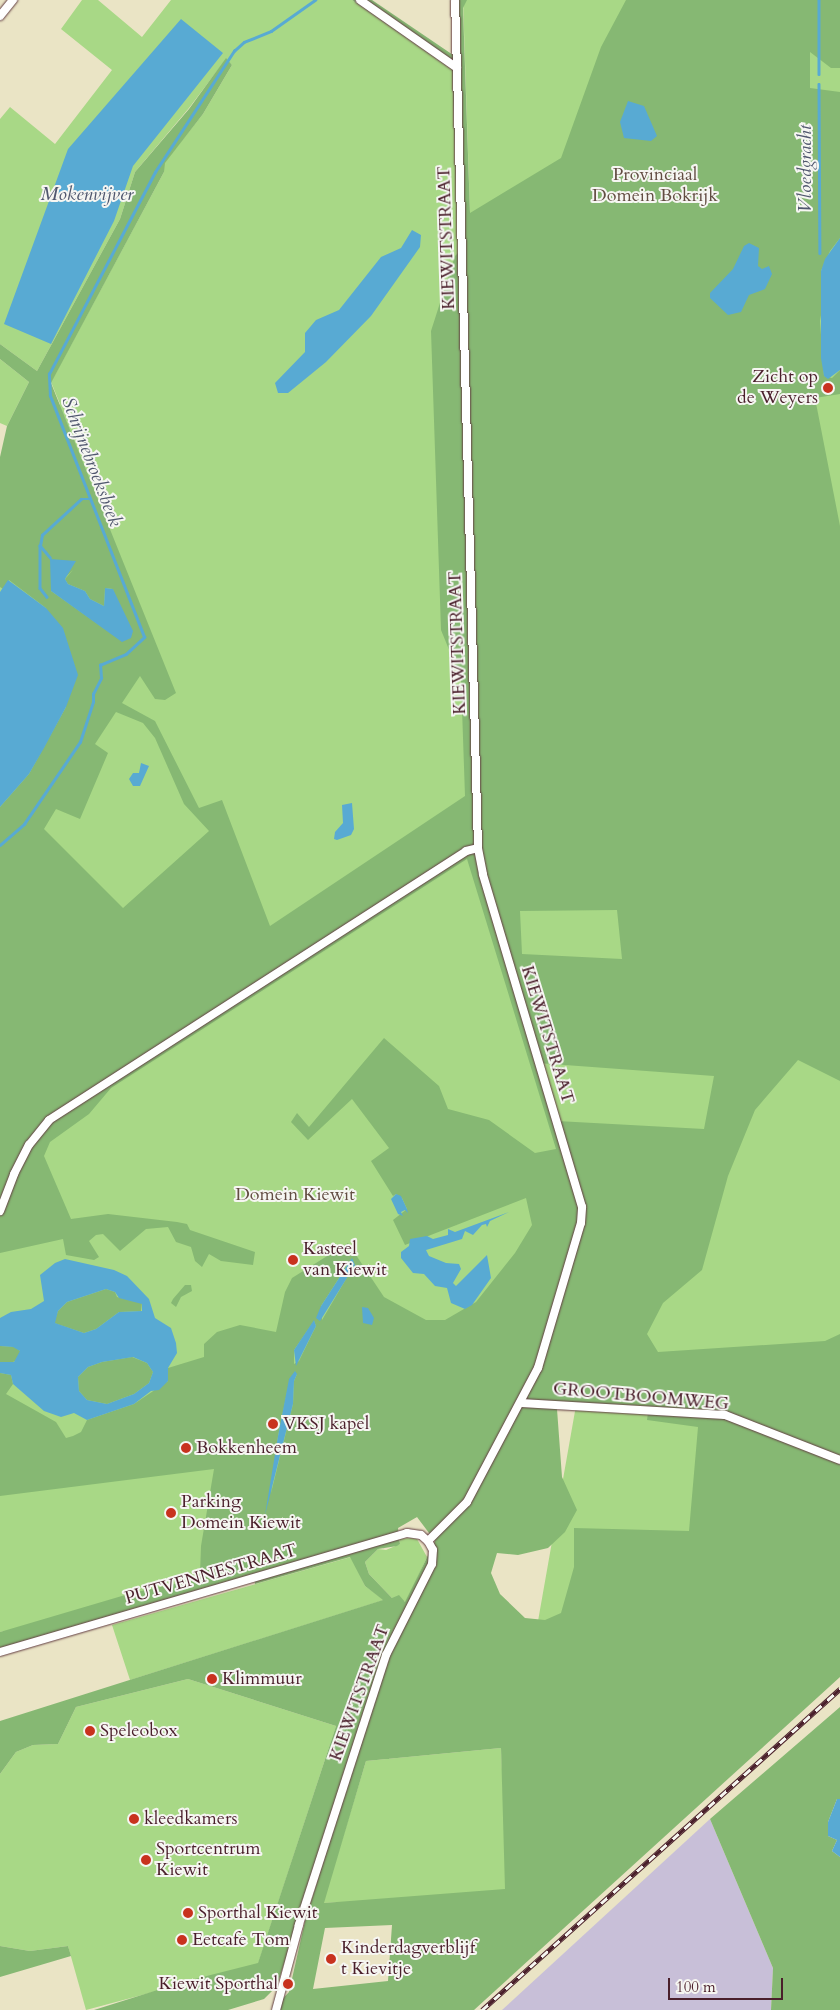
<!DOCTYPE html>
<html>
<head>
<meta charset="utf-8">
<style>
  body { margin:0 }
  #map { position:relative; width:840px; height:2010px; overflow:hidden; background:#eae4c5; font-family:Cardo,serif }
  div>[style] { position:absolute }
  .industrial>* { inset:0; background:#c8bfd8 }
  .green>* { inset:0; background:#a8d886 }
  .forest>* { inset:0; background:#86b873 }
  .water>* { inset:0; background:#58aad3 }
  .stream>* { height:2.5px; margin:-1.25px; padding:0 1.25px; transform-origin:1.25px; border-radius:1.25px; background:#58aad3 }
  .roads { filter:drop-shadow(0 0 1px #623d42) drop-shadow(0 0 1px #623d42) }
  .minor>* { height:8px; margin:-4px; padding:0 4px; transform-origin:4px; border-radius:4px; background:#fff }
  .rail>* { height:4.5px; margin-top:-2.25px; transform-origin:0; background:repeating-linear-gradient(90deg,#f6f6f2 0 8px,#4a1f2b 0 16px); box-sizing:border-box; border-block:1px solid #4a1f2b }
  .dots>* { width:14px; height:14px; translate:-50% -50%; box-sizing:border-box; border:2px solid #f6f6f2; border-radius:50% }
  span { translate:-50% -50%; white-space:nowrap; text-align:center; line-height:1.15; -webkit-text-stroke:4px #f6f6f2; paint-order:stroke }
  .park-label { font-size:18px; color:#624d42 }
  .street-label { font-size:18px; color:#4a1f2b }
  .poi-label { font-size:18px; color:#4a1f2b }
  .right { translate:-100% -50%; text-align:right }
  .left { translate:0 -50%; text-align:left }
  .water-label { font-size:19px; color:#50576e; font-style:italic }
  .scale { position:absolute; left:668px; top:1978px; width:115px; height:22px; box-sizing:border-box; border:2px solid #4a1f2b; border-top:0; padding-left:6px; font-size:15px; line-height:18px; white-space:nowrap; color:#4a1f2b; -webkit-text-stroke:4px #f6f6f2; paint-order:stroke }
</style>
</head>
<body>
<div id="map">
  <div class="industrial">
    <i style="clip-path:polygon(710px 1819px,773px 1968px,771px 2010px,502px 2010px)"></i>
  </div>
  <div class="green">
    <i style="clip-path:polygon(82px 0,98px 0,142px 37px,171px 0,352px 0,452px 70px,455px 162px,470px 213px,463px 0,840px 0,840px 1676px,471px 2010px,394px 1900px,323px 1903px,366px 1761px,501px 1748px,504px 1814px,599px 1275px,505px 1454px,417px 1517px,7px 1638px,5px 1631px,0 1632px,0 534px,60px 404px,51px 382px,164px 172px,164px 163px,203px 114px,232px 65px,226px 59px,189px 108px,135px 172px,120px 219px,37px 371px,0 344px,0 119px,10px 107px,55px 144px,112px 70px,61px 29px)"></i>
    <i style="clip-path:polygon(0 359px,29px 382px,7px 426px,0 423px)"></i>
    <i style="clip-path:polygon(411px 1538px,417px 1539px,427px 1557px,406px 1602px,392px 1598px,369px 1574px,365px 1562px,378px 1549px,386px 1550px,400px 1544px,400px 1539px)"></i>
    <i style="clip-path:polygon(351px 1557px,365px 1586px,384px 1600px,130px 1680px,112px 1625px)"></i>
    <i style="clip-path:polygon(188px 1679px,336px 1726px,258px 1964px,86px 2010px,68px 1946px,30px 1951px,0 1946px,0 1774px,16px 1752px,33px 1745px,58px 1744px,76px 1707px)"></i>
  </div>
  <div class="forest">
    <i style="clip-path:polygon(evenodd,352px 0,372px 0,459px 59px,458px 0,467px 0,463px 8px,470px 213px,561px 158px,601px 47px,626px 0,840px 0,840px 68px,831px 68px,810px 52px,810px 88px,840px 92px,840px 238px,830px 251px,821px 271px,823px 303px,820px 321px,824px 376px,832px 378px,840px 370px,840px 394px,815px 398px,840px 526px,840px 1081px,798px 1060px,755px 1110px,728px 1176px,702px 1270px,663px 1303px,647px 1334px,658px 1352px,825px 1341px,840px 1334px,840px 1677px,474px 2010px,272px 2010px,289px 1992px,305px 1921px,354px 1763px,348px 1762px,277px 1986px,264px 1999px,228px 2010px,94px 2010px,183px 1982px,258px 1963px,336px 1726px,188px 1679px,76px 1707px,58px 1744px,33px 1745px,16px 1752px,0 1774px,0 1721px,383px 1600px,365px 1586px,350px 1557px,255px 1584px,253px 1574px,0 1648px,0 1632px,132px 1593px,179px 1583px,200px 1574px,201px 1546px,214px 1469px,0 1496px,0 1373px,11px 1375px,13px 1384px,6px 1394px,56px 1422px,66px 1438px,73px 1436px,81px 1432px,87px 1420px,134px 1404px,168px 1381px,168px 1368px,204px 1357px,204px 1344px,217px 1332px,240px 1325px,276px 1332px,285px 1292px,292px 1278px,348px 1243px,384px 1297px,426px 1320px,445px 1320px,476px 1302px,515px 1253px,532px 1225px,526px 1198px,405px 1245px,393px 1220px,407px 1209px,402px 1198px,396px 1194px,393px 1196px,371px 1161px,389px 1148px,352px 1099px,308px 1140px,291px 1122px,297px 1113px,309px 1127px,384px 1038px,439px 1086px,448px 1109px,489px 1120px,535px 1153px,556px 1149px,467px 859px,111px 1088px,89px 1114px,50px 1142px,44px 1156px,71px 1219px,108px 1214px,177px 1222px,187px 1224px,190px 1230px,255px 1252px,253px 1265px,221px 1261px,209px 1254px,202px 1267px,195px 1261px,191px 1247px,176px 1242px,168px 1227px,146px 1229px,120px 1251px,103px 1234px,96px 1235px,89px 1241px,99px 1257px,94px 1260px,66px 1255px,63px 1239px,0 1253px,0 807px,29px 774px,66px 707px,46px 608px,9px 580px,3px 589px,0 587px,0 457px,7px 426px,29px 382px,0 359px,0 344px,37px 371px,120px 219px,135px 172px,189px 109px,226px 58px,232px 65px,203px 114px,165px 163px,164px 172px,51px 383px,176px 693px,165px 700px,155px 699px,140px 676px,122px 703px,155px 721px,199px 808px,222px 800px,270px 926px,465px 796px,461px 679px,441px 630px,431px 331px,455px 256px,465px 246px,465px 217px,457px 222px,452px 70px,352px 0,73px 570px,65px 579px,68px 584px,85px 591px,90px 599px,104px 606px,105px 588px,113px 589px,122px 641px,51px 591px,73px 570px,352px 0,116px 712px,143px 723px,155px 738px,184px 804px,209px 831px,123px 908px,44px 829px,56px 809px,80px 819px,108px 753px,95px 744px,116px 712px,352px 0,617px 910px,622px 959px,522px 954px,520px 911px,617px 910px,352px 0,538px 1063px,714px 1076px,704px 1129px,557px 1121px,538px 1063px,352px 0,350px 1261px,349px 1274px,322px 1320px,321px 1306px,350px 1261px,352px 0,314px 1321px,316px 1326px,299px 1361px,294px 1364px,294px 1350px,314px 1321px,352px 0,297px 1374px,294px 1381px,293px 1404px,271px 1493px,278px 1436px,289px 1383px,297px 1374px,352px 0,609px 1404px,649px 1406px,647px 1420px,698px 1427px,689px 1531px,574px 1528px,574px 1567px,561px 1613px,545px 1620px,525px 1618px,500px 1594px,491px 1573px,497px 1553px,518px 1555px,548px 1548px,565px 1532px,577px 1510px,562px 1477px,557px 1409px,604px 1411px,609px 1404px,352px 0,417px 1517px,435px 1541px,405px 1602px,399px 1595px,392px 1598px,369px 1574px,365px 1562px,378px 1549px,397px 1546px,400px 1544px,398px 1528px,417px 1517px,352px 0,501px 1748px,505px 1889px,324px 1903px,366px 1761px,501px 1748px,352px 0,392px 1925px,388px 1981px,313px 1989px,325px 1928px,392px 1925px)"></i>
    <i style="clip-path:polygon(185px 1285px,191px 1285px,192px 1291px,181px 1297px,176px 1307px,171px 1303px,173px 1299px)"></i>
    <i style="clip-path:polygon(106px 1289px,115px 1292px,117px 1297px,142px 1303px,141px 1311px,119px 1312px,96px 1329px,84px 1333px,54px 1323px,58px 1311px,67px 1302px)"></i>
    <i style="clip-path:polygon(0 1346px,15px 1347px,20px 1351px,19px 1359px,11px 1363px,0 1362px)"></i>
    <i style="clip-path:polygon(132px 1357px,147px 1363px,153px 1372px,149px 1383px,134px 1394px,107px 1404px,87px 1400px,79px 1391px,78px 1377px,88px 1367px,102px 1362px)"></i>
    <i style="clip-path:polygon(840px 1707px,840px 1799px,837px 1799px,828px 1822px,828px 1836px,837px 1840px,832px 1851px,840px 1857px,840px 2010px,771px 2010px,773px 1968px,710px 1819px)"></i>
    <i style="clip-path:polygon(0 1946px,30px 1951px,68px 1946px,71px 1956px,0 1977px)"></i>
  </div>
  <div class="water">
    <i style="clip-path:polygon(181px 19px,223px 53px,133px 166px,114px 221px,51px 344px,4px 324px,68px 149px)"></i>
    <i style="clip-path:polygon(628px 101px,644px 106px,657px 136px,651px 141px,624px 138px,620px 122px)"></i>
    <i style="clip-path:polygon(412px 230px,421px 235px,420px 247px,371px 316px,326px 362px,288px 393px,278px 393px,275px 383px,305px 352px,305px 333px,316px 320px,339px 310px,381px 257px,401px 248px)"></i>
    <i style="clip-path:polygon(840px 238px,840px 370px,828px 379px,824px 376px,821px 358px,821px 271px,825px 259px)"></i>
    <i style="clip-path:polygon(749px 243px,759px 248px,758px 266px,762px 269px,769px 266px,772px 274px,765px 289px,749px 295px,741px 312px,728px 315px,710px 298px,710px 293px,733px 269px,744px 246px)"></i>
    <i style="clip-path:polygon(50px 559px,76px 561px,65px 579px,68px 584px,85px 591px,90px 599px,104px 606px,105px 588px,113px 589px,133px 631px,131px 638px,122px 642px,51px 591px)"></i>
    <i style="clip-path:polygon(8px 580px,46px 608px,63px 628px,78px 675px,66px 707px,44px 748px,29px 774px,0 807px,0 592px)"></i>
    <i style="clip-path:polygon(141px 763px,149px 766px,140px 786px,133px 786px,129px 779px,133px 773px,139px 773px)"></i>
    <i style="clip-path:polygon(352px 803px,354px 829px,351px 835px,337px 840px,334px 839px,335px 832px,343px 823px,342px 805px)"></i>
    <i style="clip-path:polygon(396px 1194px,401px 1196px,407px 1209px,408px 1213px,405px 1210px,401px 1212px,403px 1216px,398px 1214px,391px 1199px)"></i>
    <i style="clip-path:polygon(509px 1212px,490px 1221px,487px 1227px,486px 1224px,482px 1225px,473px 1235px,465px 1231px,462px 1239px,426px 1250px,429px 1256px,446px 1263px,459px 1264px,461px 1269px,453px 1283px,456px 1286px,487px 1255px,491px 1278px,472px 1305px,465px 1309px,451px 1303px,447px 1288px,435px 1286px,424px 1274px,413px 1273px,401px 1258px,401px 1252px,409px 1246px,410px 1239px,427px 1236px,433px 1239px,448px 1235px,448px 1229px,455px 1232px)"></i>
    <i style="clip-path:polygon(352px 1258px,355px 1265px,320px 1321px,316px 1318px,321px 1306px)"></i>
    <i style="clip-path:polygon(evenodd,65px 1259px,114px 1270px,127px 1276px,149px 1299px,155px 1318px,171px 1328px,176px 1343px,177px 1353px,168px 1368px,168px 1381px,159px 1390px,151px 1391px,134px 1404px,87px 1420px,74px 1413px,61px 1417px,44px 1411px,13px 1384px,11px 1375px,0 1373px,0 1362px,14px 1362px,20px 1351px,13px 1347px,0 1346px,0 1318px,11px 1312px,31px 1309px,44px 1301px,40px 1275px,55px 1263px,65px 1259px,106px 1289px,115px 1292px,119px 1298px,142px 1304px,142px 1311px,119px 1312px,96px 1329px,84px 1333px,55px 1323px,58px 1311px,67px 1302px,106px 1289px,65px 1259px,133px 1357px,147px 1363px,153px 1372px,149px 1383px,134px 1394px,107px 1404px,87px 1400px,79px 1391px,78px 1377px,88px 1367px,102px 1362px,133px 1357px)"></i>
    <i style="clip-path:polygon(362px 1307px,368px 1308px,374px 1318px,372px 1325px,363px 1323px)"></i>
    <i style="clip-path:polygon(314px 1320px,316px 1326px,296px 1366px,294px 1350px)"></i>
    <i style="clip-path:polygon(295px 1371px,297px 1374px,294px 1381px,293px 1404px,265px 1515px,278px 1436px,289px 1379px)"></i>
    <i style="clip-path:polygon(837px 1799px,840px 1799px,840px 1857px,832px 1851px,837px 1840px,828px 1836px,828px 1822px)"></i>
  </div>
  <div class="stream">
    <i style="left:819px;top:0;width:74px;rotate:90deg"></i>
    <i style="left:819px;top:84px;width:169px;rotate:89.7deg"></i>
    <i style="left:40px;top:546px;width:42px;rotate:90deg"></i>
    <i style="left:40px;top:588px;width:11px;rotate:52deg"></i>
    <i style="left:50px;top:558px;width:16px;rotate:-130deg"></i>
    <i style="left:40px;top:546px;width:11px;rotate:-80deg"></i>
    <i style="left:42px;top:535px;width:53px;rotate:-42.7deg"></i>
    <i style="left:81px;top:499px;width:8px"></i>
    <i style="left:0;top:845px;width:32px;rotate:-41deg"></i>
    <i style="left:24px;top:824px;width:99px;rotate:-55.7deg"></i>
    <i style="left:80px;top:742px;width:42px;rotate:-72deg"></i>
    <i style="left:93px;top:702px;width:8px;rotate:-90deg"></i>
    <i style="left:93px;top:694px;width:18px;rotate:-63deg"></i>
    <i style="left:101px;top:678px;width:13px;rotate:-94deg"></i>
    <i style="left:100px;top:665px;width:28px;rotate:-23deg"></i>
    <i style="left:126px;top:654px;width:25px;rotate:-43deg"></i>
    <i style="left:144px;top:637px;width:259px;rotate:-111.3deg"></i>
    <i style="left:50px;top:396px;width:22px;rotate:-93deg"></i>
    <i style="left:49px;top:374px;width:228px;rotate:-62.3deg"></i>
    <i style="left:155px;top:172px;width:145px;rotate:-56.9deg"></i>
    <i style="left:234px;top:51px;width:13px;rotate:-42deg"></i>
    <i style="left:244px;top:42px;width:29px;rotate:-22deg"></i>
    <i style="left:271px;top:31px;width:54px;rotate:-35.2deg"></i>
  </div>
  <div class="roads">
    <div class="minor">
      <i style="left:360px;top:0;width:118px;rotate:35deg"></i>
      <i style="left:0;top:16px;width:21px;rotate:-51deg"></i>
      <i style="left:0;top:1211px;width:40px;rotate:-69deg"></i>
      <i style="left:14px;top:1174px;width:33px;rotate:-63deg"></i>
      <i style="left:29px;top:1145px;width:32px;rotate:-51deg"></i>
      <i style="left:49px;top:1120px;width:496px;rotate:-32.8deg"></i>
      <i style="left:466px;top:851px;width:12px;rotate:-14deg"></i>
      <i style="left:521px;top:1403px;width:204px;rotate:3.4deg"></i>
      <i style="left:725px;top:1415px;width:123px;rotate:21.4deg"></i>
      <i style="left:428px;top:1541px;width:55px;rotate:-45deg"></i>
      <i style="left:467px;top:1502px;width:152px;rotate:-62.1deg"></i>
      <i style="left:538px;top:1368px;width:151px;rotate:-73.5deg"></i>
      <i style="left:581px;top:1223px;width:16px;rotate:-86deg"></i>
      <i style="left:582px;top:1207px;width:347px;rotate:-106.6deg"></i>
      <i style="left:483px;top:874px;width:26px;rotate:-101deg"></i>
      <i style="left:478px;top:848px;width:848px;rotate:-91.55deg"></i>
      <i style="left:0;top:1652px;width:424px;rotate:-16.3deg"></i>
      <i style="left:407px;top:1533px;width:14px;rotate:8deg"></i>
      <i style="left:421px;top:1535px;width:9px;rotate:41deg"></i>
      <i style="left:428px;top:1541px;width:10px;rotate:61deg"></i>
      <i style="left:433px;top:1550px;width:14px;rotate:94deg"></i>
      <i style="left:432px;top:1564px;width:102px;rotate:116.8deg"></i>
      <i style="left:386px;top:1655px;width:284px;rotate:107.9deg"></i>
      <i style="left:299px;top:1925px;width:88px;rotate:105.1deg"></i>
    </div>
  </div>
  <div class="rail">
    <i style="left:482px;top:2010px;width:481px;rotate:-41.9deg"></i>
  </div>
  <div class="dots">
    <i style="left:828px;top:388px;background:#c8321e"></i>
    <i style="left:293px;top:1260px;background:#c8321e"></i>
    <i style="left:273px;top:1424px;background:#c8321e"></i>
    <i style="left:186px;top:1448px;background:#c8321e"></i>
    <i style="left:171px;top:1513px;background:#c8321e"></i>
    <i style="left:212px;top:1679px;background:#c8321e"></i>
    <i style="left:90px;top:1731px;background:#c8321e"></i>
    <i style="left:134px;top:1819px;background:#c8321e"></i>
    <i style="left:146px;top:1860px;background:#c8321e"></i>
    <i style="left:188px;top:1913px;background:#c8321e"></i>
    <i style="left:182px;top:1940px;background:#c8321e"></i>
    <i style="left:331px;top:1959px;background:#c8321e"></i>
    <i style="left:288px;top:1984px;background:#c8321e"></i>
  </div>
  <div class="park-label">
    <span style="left:655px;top:186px">Provinciaal<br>Domein Bokrijk</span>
    <span style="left:295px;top:1195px">Domein Kiewit</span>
  </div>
  <div class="street-label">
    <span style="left:447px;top:238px;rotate:-92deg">KIEWITSTRAAT</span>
    <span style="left:458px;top:643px;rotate:-92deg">KIEWITSTRAAT</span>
    <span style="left:547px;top:1035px;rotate:73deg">KIEWITSTRAAT</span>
    <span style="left:641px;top:1397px;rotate:5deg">GROOTBOOMWEG</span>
    <span style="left:211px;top:1575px;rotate:-16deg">PUTVENNESTRAAT</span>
    <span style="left:360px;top:1693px;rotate:-70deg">KIEWITSTRAAT</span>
  </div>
  <div class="poi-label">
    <span class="right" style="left:818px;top:388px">Zicht op<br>de Weyers</span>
    <span class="left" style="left:303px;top:1260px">Kasteel<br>van Kiewit</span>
    <span class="left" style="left:283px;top:1424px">VKSJ kapel</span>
    <span class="left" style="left:196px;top:1448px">Bokkenheem</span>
    <span class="left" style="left:181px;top:1513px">Parking<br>Domein Kiewit</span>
    <span class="left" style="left:222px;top:1679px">Klimmuur</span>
    <span class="left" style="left:100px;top:1731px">Speleobox</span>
    <span class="left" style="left:144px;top:1819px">kleedkamers</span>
    <span class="left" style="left:156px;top:1860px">Sportcentrum<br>Kiewit</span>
    <span class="left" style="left:198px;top:1913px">Sporthal Kiewit</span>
    <span class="left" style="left:192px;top:1940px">Eetcafe Tom</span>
    <span class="left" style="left:341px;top:1959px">Kinderdagverblijf<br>t Kievitje</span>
    <span class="right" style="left:278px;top:1984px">Kiewit Sporthal</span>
  </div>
  <div class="water-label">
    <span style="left:806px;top:169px;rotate:-90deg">Vloedgracht</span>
    <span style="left:87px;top:195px">Mokenvijver</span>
    <span style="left:91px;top:462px;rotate:69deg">Schrijnebroeksbeek</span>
  </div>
  <div class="scale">100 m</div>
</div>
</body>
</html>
